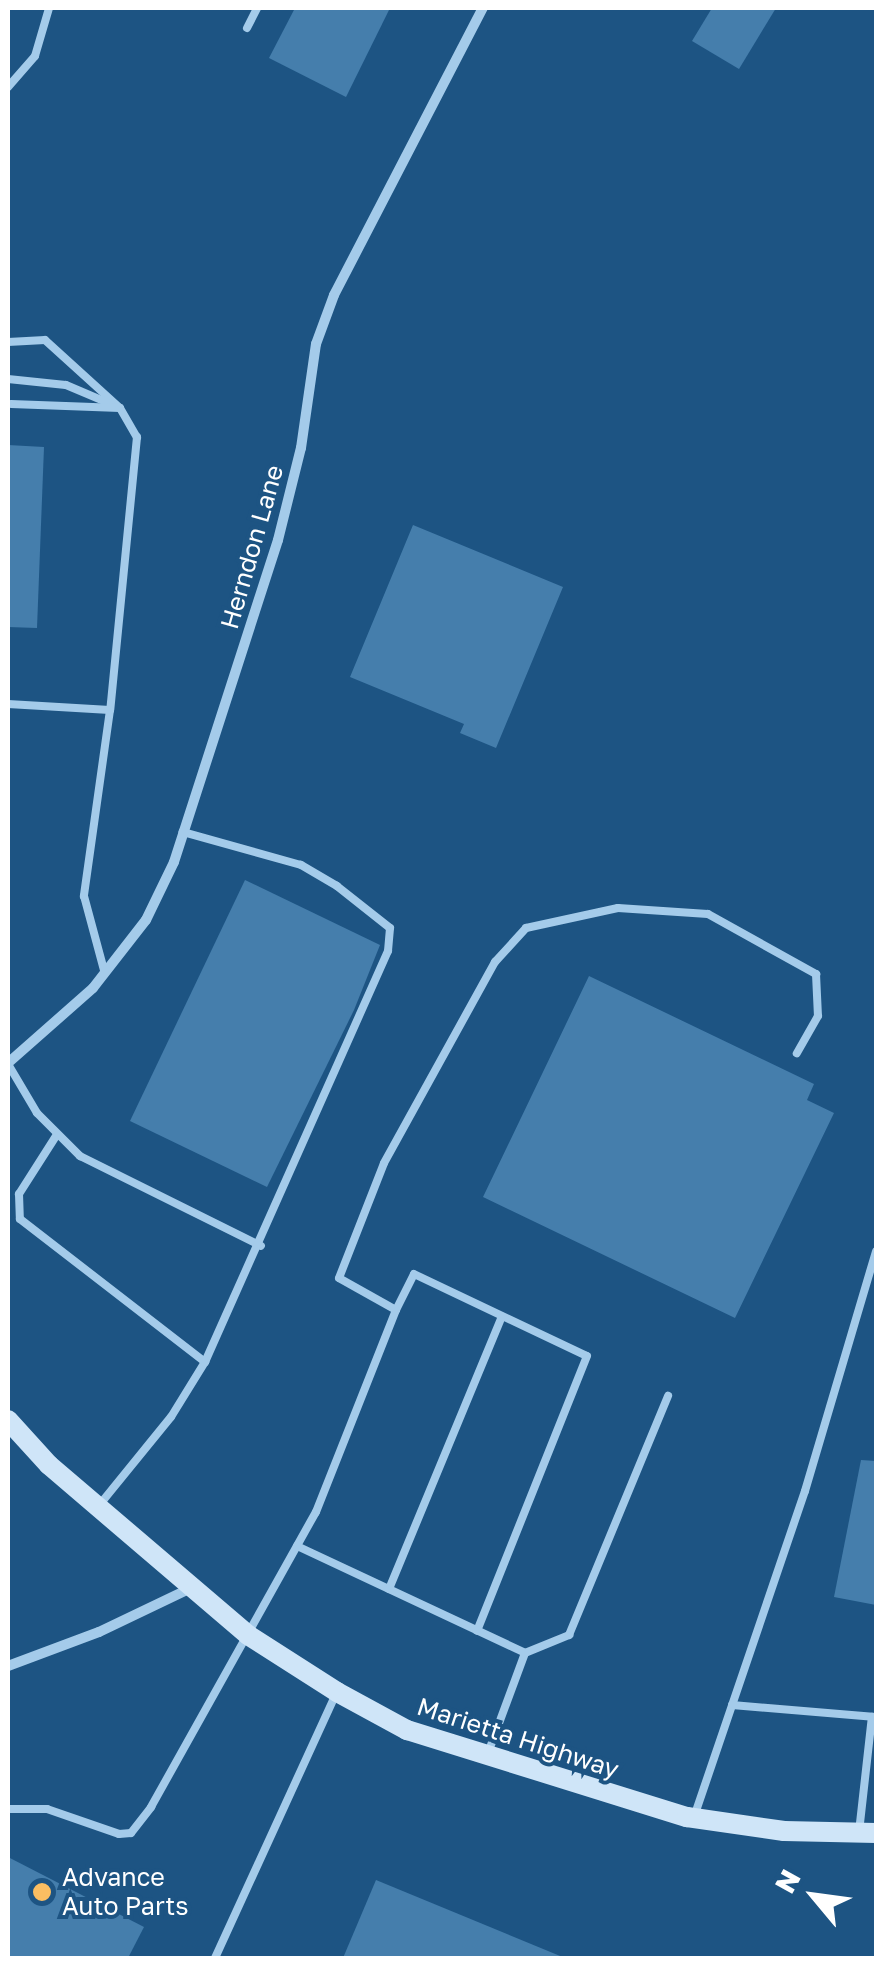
<!DOCTYPE html>
<html>
<head>
<meta charset="utf-8">
<style>
  body { margin:0 }
  #map { position:relative; width:884px; height:1966px; overflow:hidden; background:#1d5483; font-family:"Golos Text",sans-serif }
  div>[style] { position:absolute }
  .building>* { inset:0; background:#457eac }
  .service>* { height:8px; margin:-4px; padding:0 4px; transform-origin:4px; border-radius:4px; background:#a4cbea }
  .minor>* { height:10px; margin:-5px; padding:0 5px; transform-origin:5px; border-radius:5px; background:#a4cbea }
  .secondary>* { height:20px; margin:-10px; padding:0 10px; transform-origin:10px; border-radius:10px; background:#cfe5f8 }
  .dots>* { width:28px; height:28px; translate:-50% -50%; box-sizing:border-box; border:5px solid #1d5483; border-radius:50% }
  span { translate:-50% -50%; white-space:nowrap; text-align:center; line-height:1.15; -webkit-text-stroke:8px #1d5483; paint-order:stroke }
  .street-label { font-size:25px; color:#fff }
  .poi-label { font-size:25px; color:#fff }
  .left { translate:0 -50%; text-align:left }
  .frame { position:absolute; inset:0; border:10px solid #fff; pointer-events:none }
  .north { position:absolute; left:764px; top:1846px; width:100px; height:100px; -webkit-text-stroke:8px #1d5483; paint-order:stroke; rotate:299deg; font-size:28px; font-weight:700; line-height:40px; text-align:center; color:#fff }
  .north::after { content:''; display:block; margin:auto; width:35px; height:45px; background:#fff; clip-path:polygon(50% 0,100% 100%,50% 72%,0 100%) }
</style>
</head>
<body>
<div id="map">
  <div class="building">
    <i style="clip-path:polygon(295px 8px,390px 8px,346px 97px,269px 58px)"></i>
    <i style="clip-path:polygon(712px 8px,776px 8px,739px 69px,692px 41px)"></i>
    <i style="clip-path:polygon(8px 445px,44px 447px,37px 628px,8px 627px)"></i>
    <i style="clip-path:polygon(413px 525px,563px 587px,496px 748px,460px 733px,464px 724px,350px 677px)"></i>
    <i style="clip-path:polygon(245px 880px,380px 945px,354px 1010px,267px 1187px,130px 1121px)"></i>
    <i style="clip-path:polygon(589px 976px,814px 1084px,807px 1100px,834px 1113px,735px 1318px,483px 1197px)"></i>
    <i style="clip-path:polygon(861px 1460px,876px 1461px,876px 1605px,834px 1597px)"></i>
    <i style="clip-path:polygon(8px 1857px,144px 1927px,128px 1958px,8px 1958px)"></i>
    <i style="clip-path:polygon(376px 1880px,565px 1958px,343px 1958px)"></i>
  </div>
  <div class="service">
    <i style="left:247px;top:28px;width:22px;rotate:-63deg"></i>
    <i style="left:8px;top:87px;width:41px;rotate:-48.9deg"></i>
    <i style="left:35px;top:56px;width:50px;rotate:-73.7deg"></i>
    <i style="left:8px;top:342px;width:37px;rotate:-3deg"></i>
    <i style="left:45px;top:340px;width:101px;rotate:42.2deg"></i>
    <i style="left:8px;top:379px;width:58px;rotate:5.9deg"></i>
    <i style="left:66px;top:385px;width:49px;rotate:22.9deg"></i>
    <i style="left:11px;top:404px;width:109px;rotate:2.1deg"></i>
    <i style="left:120px;top:408px;width:34px;rotate:60deg"></i>
    <i style="left:137px;top:437px;width:274px;rotate:95.6deg"></i>
    <i style="left:110px;top:710px;width:188px;rotate:98deg"></i>
    <i style="left:84px;top:896px;width:77px;rotate:74.9deg"></i>
    <i style="left:8px;top:704px;width:102px;rotate:3.4deg"></i>
    <i style="left:8px;top:1064px;width:57px;rotate:59.4deg"></i>
    <i style="left:37px;top:1113px;width:61px;rotate:45deg"></i>
    <i style="left:80px;top:1156px;width:202px;rotate:26.4deg"></i>
    <i style="left:56px;top:1136px;width:69px;rotate:122.5deg"></i>
    <i style="left:19px;top:1194px;width:25px;rotate:88deg"></i>
    <i style="left:20px;top:1219px;width:234px;rotate:37.7deg"></i>
    <i style="left:396px;top:1310px;width:40px;rotate:-63.4deg"></i>
    <i style="left:414px;top:1274px;width:191px;rotate:25.4deg"></i>
    <i style="left:587px;top:1356px;width:296px;rotate:111.8deg"></i>
    <i style="left:101px;top:1503px;width:111px;rotate:-50.9deg"></i>
    <i style="left:171px;top:1417px;width:65px;rotate:-58.3deg"></i>
    <i style="left:205px;top:1362px;width:450px;rotate:-66deg"></i>
    <i style="left:388px;top:951px;width:23px;rotate:-85deg"></i>
    <i style="left:390px;top:928px;width:68px;rotate:-141.6deg"></i>
    <i style="left:337px;top:886px;width:42px;rotate:-149.7deg"></i>
    <i style="left:301px;top:865px;width:123px;rotate:-164.4deg"></i>
    <i style="left:297px;top:1546px;width:252px;rotate:25.1deg"></i>
    <i style="left:525px;top:1653px;width:107px;rotate:110.3deg"></i>
    <i style="left:389px;top:1589px;width:295px;rotate:-67.5deg"></i>
    <i style="left:525px;top:1653px;width:48px;rotate:-22.2deg"></i>
    <i style="left:569px;top:1635px;width:259px;rotate:-67.5deg"></i>
    <i style="left:732px;top:1705px;width:144px;rotate:4.8deg"></i>
    <i style="left:8px;top:1809px;width:39px"></i>
    <i style="left:47px;top:1809px;width:76px;rotate:19.1deg"></i>
    <i style="left:119px;top:1834px;width:12px;rotate:-5deg"></i>
    <i style="left:131px;top:1833px;width:33px;rotate:-52deg"></i>
    <i style="left:151px;top:1807px;width:338px;rotate:-60.8deg"></i>
    <i style="left:316px;top:1512px;width:217px;rotate:-68.4deg"></i>
    <i style="left:396px;top:1310px;width:65px;rotate:-150.7deg"></i>
    <i style="left:339px;top:1278px;width:123px;rotate:-68.6deg"></i>
    <i style="left:384px;top:1163px;width:230px;rotate:-61.1deg"></i>
    <i style="left:495px;top:962px;width:46px;rotate:-47.6deg"></i>
    <i style="left:526px;top:928px;width:94px;rotate:-12.3deg"></i>
    <i style="left:618px;top:908px;width:90px;rotate:3.8deg"></i>
    <i style="left:708px;top:914px;width:124px;rotate:29.1deg"></i>
    <i style="left:816px;top:974px;width:42px;rotate:87.3deg"></i>
    <i style="left:818px;top:1016px;width:43px;rotate:119.6deg"></i>
    <i style="left:695px;top:1814px;width:341px;rotate:-71.2deg"></i>
    <i style="left:805px;top:1491px;width:250px;rotate:-73.5deg"></i>
    <i style="left:859px;top:1832px;width:116px;rotate:-83.6deg"></i>
    <i style="left:215px;top:1958px;width:293px;rotate:-65.4deg"></i>
  </div>
  <div class="minor">
    <i style="left:8px;top:1063px;width:113px;rotate:-41.4deg"></i>
    <i style="left:93px;top:988px;width:86px;rotate:-52.1deg"></i>
    <i style="left:146px;top:920px;width:64px;rotate:-64.2deg"></i>
    <i style="left:174px;top:862px;width:338px;rotate:-72.1deg"></i>
    <i style="left:278px;top:540px;width:95px;rotate:-76deg"></i>
    <i style="left:301px;top:448px;width:105px;rotate:-81.8deg"></i>
    <i style="left:316px;top:344px;width:52px;rotate:-69.8deg"></i>
    <i style="left:334px;top:295px;width:323px;rotate:-62.6deg"></i>
    <i style="left:8px;top:1666px;width:97px;rotate:-20.5deg"></i>
    <i style="left:99px;top:1632px;width:102px;rotate:-25.6deg"></i>
  </div>
  <div class="secondary">
    <i style="left:8px;top:1420px;width:61px;rotate:47.7deg"></i>
    <i style="left:49px;top:1465px;width:262px;rotate:40.5deg"></i>
    <i style="left:248px;top:1635px;width:106px;rotate:32.6deg"></i>
    <i style="left:337px;top:1692px;width:80px;rotate:28.5deg"></i>
    <i style="left:407px;top:1730px;width:293px;rotate:17.3deg"></i>
    <i style="left:687px;top:1817px;width:98px;rotate:8.2deg"></i>
    <i style="left:784px;top:1831px;width:92px;rotate:1.2deg"></i>
  </div>
  <div class="dots">
    <i style="left:42px;top:1892px;background:#fabe62"></i>
  </div>
  <div class="street-label">
    <span style="left:252px;top:547px;rotate:-74deg">Herndon Lane</span>
    <span style="left:518px;top:1738px;rotate:18deg">Marietta Highway</span>
  </div>
  <div class="poi-label">
    <span class="left" style="left:62px;top:1892px">Advance<br>Auto Parts</span>
  </div>
  <div class="frame"></div>
  <div class="north">N</div>
</div>
</body>
</html>
